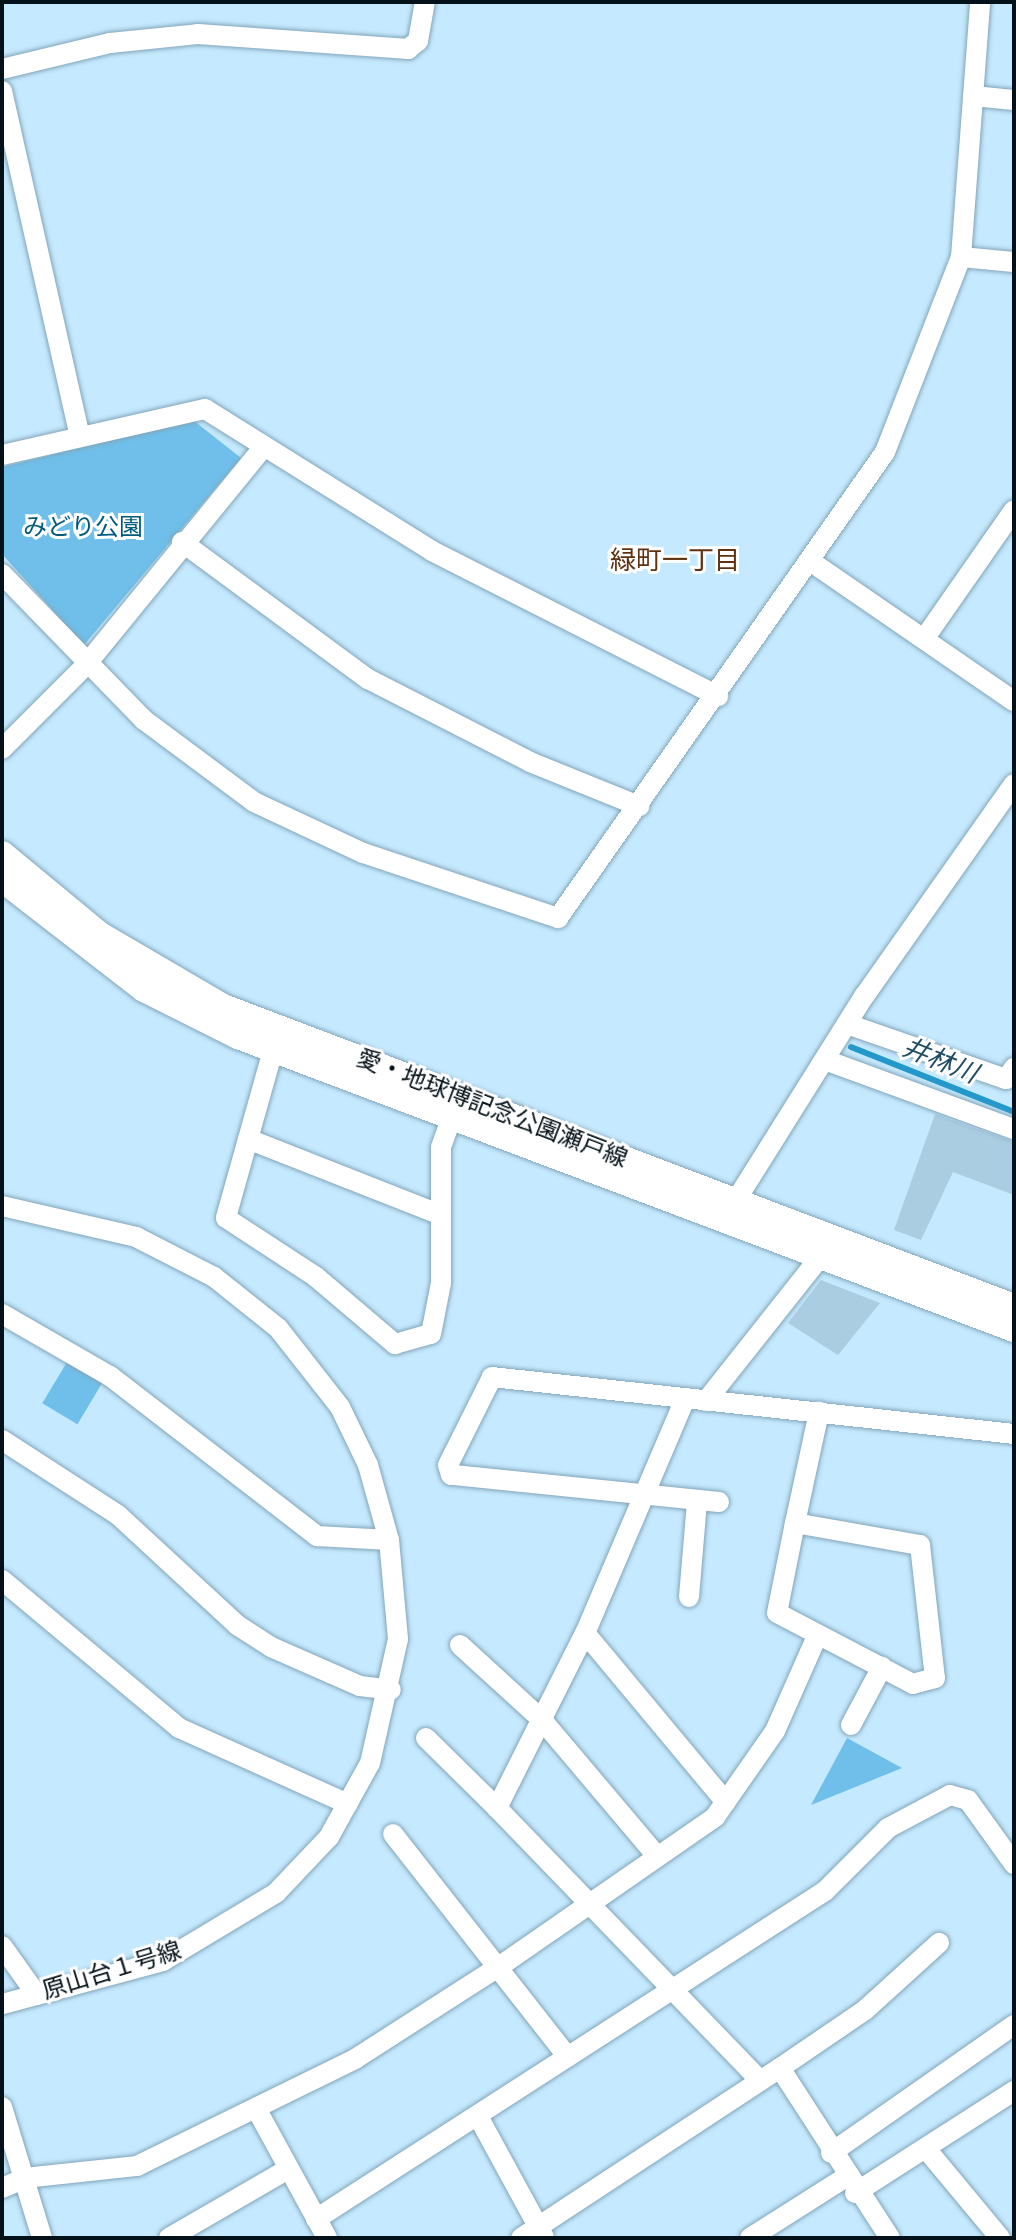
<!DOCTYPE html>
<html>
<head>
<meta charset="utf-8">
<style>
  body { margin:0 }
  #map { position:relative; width:1016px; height:2240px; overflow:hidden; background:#c5e9fe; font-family:Rubik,"Noto Sans JP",sans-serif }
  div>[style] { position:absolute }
  .green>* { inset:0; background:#6fbfea; transform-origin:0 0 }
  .stream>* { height:6px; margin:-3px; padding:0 3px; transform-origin:3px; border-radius:3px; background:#2598cb }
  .building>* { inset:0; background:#aacde2 }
  .roads { filter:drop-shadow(0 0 2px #83a5b9) drop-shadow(0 0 2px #83a5b9) }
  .minor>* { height:20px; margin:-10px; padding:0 10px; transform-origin:10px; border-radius:10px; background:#fff }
  .major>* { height:26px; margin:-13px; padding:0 13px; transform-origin:13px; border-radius:13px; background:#fff }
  span { translate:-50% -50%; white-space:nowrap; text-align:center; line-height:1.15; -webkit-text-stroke:6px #fff; paint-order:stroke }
  .park-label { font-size:24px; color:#005a7d }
  .street-label { font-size:24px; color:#051118 }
  .neighbourhood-label { font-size:26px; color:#5f3210 }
  .water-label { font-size:26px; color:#204c62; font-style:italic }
  .frame { position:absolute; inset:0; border:4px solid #051118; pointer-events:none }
</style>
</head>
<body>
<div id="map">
  <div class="green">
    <i style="clip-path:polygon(193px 420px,241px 458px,84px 645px,2px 554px,2px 467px)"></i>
    <i style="left:67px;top:1362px;width:41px;height:48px;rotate:31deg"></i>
    <i style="clip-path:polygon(847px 1738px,902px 1768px,811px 1805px)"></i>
  </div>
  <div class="stream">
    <i style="left:851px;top:1047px;width:175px;rotate:21.7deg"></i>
  </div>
  <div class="building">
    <i style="clip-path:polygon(935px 1114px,1014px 1142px,1014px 1195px,953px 1172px,921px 1240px,894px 1230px)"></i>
    <i style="clip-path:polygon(821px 1280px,880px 1303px,838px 1355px,788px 1323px)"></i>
  </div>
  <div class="roads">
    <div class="minor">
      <i style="left:2px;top:69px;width:111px;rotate:-13.5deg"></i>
      <i style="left:110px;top:43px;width:88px;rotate:-5.8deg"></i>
      <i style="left:198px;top:34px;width:211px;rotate:4.1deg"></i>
      <i style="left:408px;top:49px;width:13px;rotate:-39deg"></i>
      <i style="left:418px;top:41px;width:40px;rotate:-80deg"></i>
      <i style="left:2px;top:91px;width:354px;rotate:77.3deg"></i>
      <i style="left:973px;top:96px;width:41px;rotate:5.6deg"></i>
      <i style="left:961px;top:257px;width:53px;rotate:5.4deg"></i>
      <i style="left:2px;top:455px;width:208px;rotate:-12.8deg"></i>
      <i style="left:205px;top:409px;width:268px;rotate:32deg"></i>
      <i style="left:432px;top:551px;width:321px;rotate:26.9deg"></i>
      <i style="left:182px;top:542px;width:231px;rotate:36.4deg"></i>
      <i style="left:368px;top:679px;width:182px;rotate:27.1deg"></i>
      <i style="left:530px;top:762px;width:118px;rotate:22deg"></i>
      <i style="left:810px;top:561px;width:247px;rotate:34.5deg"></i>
      <i style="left:2px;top:574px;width:204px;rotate:45.8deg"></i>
      <i style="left:144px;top:720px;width:137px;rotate:36.7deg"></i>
      <i style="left:254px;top:802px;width:120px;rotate:25.1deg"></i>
      <i style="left:363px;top:853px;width:206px;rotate:18.4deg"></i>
      <i style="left:558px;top:918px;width:569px;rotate:-54.94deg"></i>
      <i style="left:885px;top:452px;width:209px;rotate:-68.7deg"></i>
      <i style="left:961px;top:257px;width:256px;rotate:-85.7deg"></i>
      <i style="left:924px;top:639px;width:157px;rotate:-55.1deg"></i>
      <i style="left:2px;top:749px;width:117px;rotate:-45deg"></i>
      <i style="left:85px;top:666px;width:281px;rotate:-50.8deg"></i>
      <i style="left:847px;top:1024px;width:168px;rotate:19.1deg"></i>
      <i style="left:1006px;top:1079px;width:14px;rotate:-54deg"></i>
      <i style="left:277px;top:1036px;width:189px;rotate:105.7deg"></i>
      <i style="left:226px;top:1218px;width:108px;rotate:33.2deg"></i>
      <i style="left:316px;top:1277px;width:104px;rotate:40.3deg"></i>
      <i style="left:395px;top:1344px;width:37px;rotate:-16deg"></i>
      <i style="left:431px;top:1334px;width:52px;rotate:-78.9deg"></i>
      <i style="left:441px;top:1283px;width:136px;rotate:-90deg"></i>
      <i style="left:441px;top:1147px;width:32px;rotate:-70deg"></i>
      <i style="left:825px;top:1060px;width:201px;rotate:20.1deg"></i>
      <i style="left:248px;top:1139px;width:207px;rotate:21.5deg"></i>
      <i style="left:2px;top:1206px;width:138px;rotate:13deg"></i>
      <i style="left:136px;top:1237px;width:88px;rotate:27.1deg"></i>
      <i style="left:214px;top:1277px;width:82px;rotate:38.6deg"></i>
      <i style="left:278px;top:1328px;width:100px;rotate:51.9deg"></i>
      <i style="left:340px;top:1407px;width:64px;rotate:64.2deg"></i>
      <i style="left:368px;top:1465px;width:78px;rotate:74.4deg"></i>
      <i style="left:389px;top:1540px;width:99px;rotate:84.8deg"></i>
      <i style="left:398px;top:1639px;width:127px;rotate:102.7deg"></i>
      <i style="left:370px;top:1763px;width:85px;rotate:119deg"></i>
      <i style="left:329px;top:1837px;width:77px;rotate:133.4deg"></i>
      <i style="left:276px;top:1893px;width:132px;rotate:149deg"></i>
      <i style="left:163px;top:1961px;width:167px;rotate:165deg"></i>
      <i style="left:728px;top:1213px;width:257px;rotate:-57.9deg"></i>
      <i style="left:865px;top:995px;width:258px;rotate:-54.8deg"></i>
      <i style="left:2px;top:1314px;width:125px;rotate:29.9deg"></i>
      <i style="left:110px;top:1376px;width:262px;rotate:37.7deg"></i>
      <i style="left:317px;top:1536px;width:72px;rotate:3.2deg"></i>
      <i style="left:685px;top:1399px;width:254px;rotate:113.1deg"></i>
      <i style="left:585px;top:1633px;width:196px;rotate:116.7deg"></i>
      <i style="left:497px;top:1808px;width:378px;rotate:46deg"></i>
      <i style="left:706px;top:1401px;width:198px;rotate:-51.6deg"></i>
      <i style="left:2px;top:1440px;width:138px;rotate:32.9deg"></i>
      <i style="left:118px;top:1515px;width:162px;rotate:42.7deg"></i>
      <i style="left:237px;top:1625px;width:40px;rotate:32.9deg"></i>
      <i style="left:271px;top:1647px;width:97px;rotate:23.7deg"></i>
      <i style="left:360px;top:1686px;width:31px;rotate:7deg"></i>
      <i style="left:719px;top:1502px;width:269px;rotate:-174.2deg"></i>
      <i style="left:451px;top:1475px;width:10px;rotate:-107deg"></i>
      <i style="left:448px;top:1465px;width:98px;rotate:-63.4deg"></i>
      <i style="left:492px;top:1377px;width:525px;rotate:6.23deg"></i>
      <i style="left:795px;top:1523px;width:127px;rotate:10deg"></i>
      <i style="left:920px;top:1545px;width:134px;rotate:83.6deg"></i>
      <i style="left:935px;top:1678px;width:23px;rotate:165deg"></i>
      <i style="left:913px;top:1684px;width:153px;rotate:-152.4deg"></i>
      <i style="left:777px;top:1613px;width:92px;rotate:-78.7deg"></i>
      <i style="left:795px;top:1523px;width:114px;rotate:-77.8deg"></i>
      <i style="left:2px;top:1580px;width:231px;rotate:39.9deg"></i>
      <i style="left:179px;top:1728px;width:185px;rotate:24.2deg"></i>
      <i style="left:689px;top:1597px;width:96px;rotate:-85.2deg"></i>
      <i style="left:585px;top:1633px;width:220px;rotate:50.2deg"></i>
      <i style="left:460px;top:1645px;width:111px;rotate:42.4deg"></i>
      <i style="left:542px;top:1720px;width:178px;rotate:49.8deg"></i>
      <i style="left:851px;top:1725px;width:66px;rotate:-61.9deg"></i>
      <i style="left:426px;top:1738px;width:100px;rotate:44.6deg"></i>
      <i style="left:393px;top:1834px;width:283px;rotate:51.9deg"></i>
      <i style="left:2px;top:1946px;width:60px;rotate:54.5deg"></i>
      <i style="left:780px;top:2068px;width:103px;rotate:-34.3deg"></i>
      <i style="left:865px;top:2010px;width:100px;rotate:-42.2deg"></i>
      <i style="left:2px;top:2107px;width:137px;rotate:73deg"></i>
      <i style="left:257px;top:2110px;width:146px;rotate:61.3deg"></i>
      <i style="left:479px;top:2118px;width:136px;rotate:61.4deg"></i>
      <i style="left:927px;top:2150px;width:114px;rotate:50.3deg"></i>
      <i style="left:831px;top:2153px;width:223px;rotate:-35deg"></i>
      <i style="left:2px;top:2188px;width:25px;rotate:-23deg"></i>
      <i style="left:25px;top:2178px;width:113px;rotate:-6.1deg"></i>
      <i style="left:137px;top:2166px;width:243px;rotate:-26.1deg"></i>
      <i style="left:355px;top:2059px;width:172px;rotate:-32.7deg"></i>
      <i style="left:500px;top:1966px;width:262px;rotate:-34.7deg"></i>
      <i style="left:715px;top:1817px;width:105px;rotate:-55.1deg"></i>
      <i style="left:775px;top:1731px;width:104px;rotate:-66.1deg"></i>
      <i style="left:855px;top:2193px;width:189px;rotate:-32.7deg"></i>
      <i style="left:316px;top:2219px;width:606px;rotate:-32.8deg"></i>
      <i style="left:825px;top:1891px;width:89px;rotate:-45deg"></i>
      <i style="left:888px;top:1828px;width:70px;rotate:-28deg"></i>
      <i style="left:950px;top:1795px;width:19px;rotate:16deg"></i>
      <i style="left:968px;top:1800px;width:79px;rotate:54.3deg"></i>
      <i style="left:169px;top:2238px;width:138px;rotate:-30.1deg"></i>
      <i style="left:521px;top:2238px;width:310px;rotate:-33.3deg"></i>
      <i style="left:780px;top:2068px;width:202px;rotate:57.1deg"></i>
      <i style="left:750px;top:2238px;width:114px;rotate:-32.4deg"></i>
    </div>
    <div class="major">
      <i style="left:2px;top:854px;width:127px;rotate:39.6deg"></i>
      <i style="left:100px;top:935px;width:143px;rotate:30.3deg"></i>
      <i style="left:223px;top:1007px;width:846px;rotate:20.77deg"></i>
      <i style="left:2px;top:879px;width:180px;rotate:37.8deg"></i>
      <i style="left:144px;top:989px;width:105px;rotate:26.6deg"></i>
      <i style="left:238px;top:1036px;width:829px;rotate:20.69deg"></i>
    </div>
  </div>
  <div class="park-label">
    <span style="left:83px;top:528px">みどり公園</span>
  </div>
  <div class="street-label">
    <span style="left:492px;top:1109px;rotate:21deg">愛・地球博記念公園瀬戸線</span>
    <span style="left:112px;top:1971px;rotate:-17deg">原山台１号線</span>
  </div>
  <div class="neighbourhood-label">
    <span style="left:675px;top:561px">緑町一丁目</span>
  </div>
  <div class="water-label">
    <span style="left:940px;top:1061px;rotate:22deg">井林川</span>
  </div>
  <div class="frame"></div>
</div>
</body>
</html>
